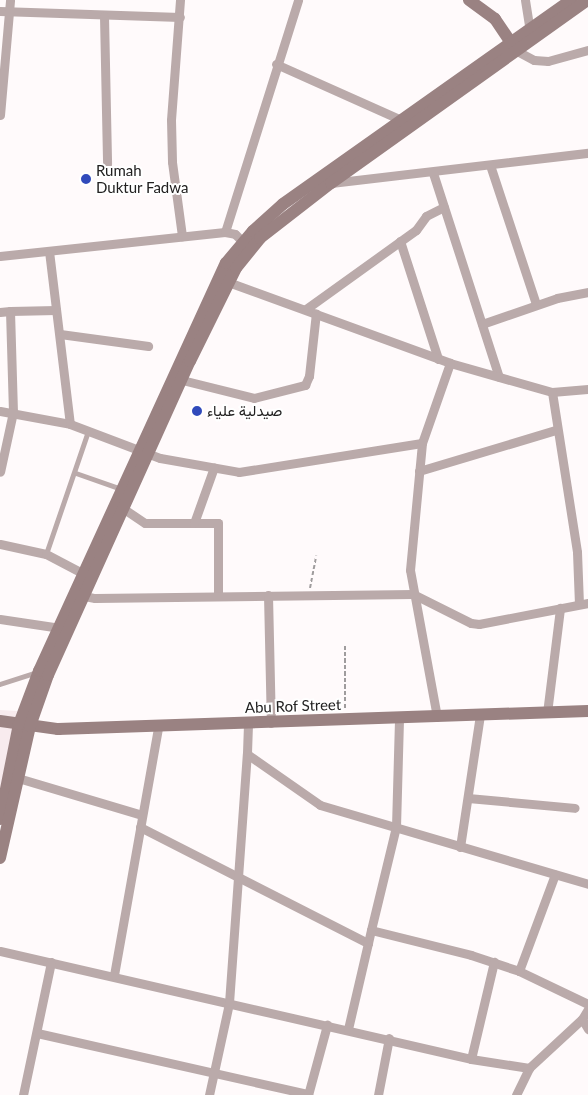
<!DOCTYPE html>
<html>
<head>
<meta charset="utf-8">
<style>
  body { margin:0 }
  #map { position:relative; width:588px; height:1095px; overflow:hidden; background:#fffafb; font-family:Lato,Vazirmatn,sans-serif }
  div>[style] { position:absolute }
  .built>* { inset:0; background:#f8ebee }
  .path>* { height:2px; margin-top:-1px; transform-origin:0; background:repeating-linear-gradient(90deg,#9f9c9d 0 4px,transparent 0 6.5px) }
  .lane>* { height:4.5px; margin:-2.25px; padding:0 2.25px; transform-origin:2.25px; border-radius:2.25px; background:#baaaaa }
  .street>* { height:9px; margin:-4.5px; padding:0 4.5px; transform-origin:4.5px; border-radius:4.5px; background:#baaaaa }
  .secondary>* { height:12px; margin:-6px; padding:0 6px; transform-origin:6px; border-radius:6px; background:#9a8282 }
  .dots>* { width:14px; height:14px; translate:-50% -50%; box-sizing:border-box; border:2px solid #fff; border-radius:50% }
  span { translate:-50% -50%; white-space:nowrap; text-align:center; line-height:1.15; -webkit-text-stroke:4px #fff; paint-order:stroke }
  .poi-label { font-size:15px; color:#222121 }
  .left { translate:0 -50%; text-align:left }
  .street-label { font-size:15px; color:#222121 }
</style>
</head>
<body>
<div id="map">
  <div class="built">
    <i style="clip-path:polygon(0 710px,17px 711px,0 804px)"></i>
  </div>
  <div class="path">
    <i style="left:310px;top:588px;width:33px;rotate:-79deg"></i>
    <i style="left:345px;top:708px;width:64px;rotate:-90deg"></i>
  </div>
  <div class="lane">
    <i style="left:76px;top:473px;width:49px;rotate:19.2deg"></i>
    <i style="left:46px;top:554px;width:130px;rotate:-71.1deg"></i>
    <i style="left:0;top:684px;width:39px;rotate:-18deg"></i>
  </div>
  <div class="street">
    <i style="left:180px;top:0;width:120px;rotate:94.3deg"></i>
    <i style="left:171px;top:120px;width:42px;rotate:88.6deg"></i>
    <i style="left:172px;top:162px;width:75px;rotate:82.3deg"></i>
    <i style="left:525px;top:0;width:30px;rotate:81deg"></i>
    <i style="left:0;top:11px;width:180px;rotate:1.9deg"></i>
    <i style="left:104px;top:16px;width:148px;rotate:88.8deg"></i>
    <i style="left:517px;top:51px;width:19px;rotate:28deg"></i>
    <i style="left:534px;top:60px;width:14px;rotate:4deg"></i>
    <i style="left:548px;top:61px;width:41px;rotate:-15.4deg"></i>
    <i style="left:276px;top:64px;width:137px;rotate:24.1deg"></i>
    <i style="left:0;top:115px;width:115px;rotate:-85deg"></i>
    <i style="left:490px;top:165px;width:146px;rotate:71.7deg"></i>
    <i style="left:433px;top:173px;width:214px;rotate:72.1deg"></i>
    <i style="left:331px;top:183px;width:259px;rotate:-6.7deg"></i>
    <i style="left:225px;top:232px;width:243px;rotate:-72.5deg"></i>
    <i style="left:400px;top:241px;width:124px;rotate:72.1deg"></i>
    <i style="left:49px;top:251px;width:174px;rotate:83.1deg"></i>
    <i style="left:0;top:256px;width:226px;rotate:-6.1deg"></i>
    <i style="left:225px;top:232px;width:10px;rotate:11deg"></i>
    <i style="left:235px;top:234px;width:16px;rotate:45deg"></i>
    <i style="left:228px;top:282px;width:236px;rotate:20deg"></i>
    <i style="left:450px;top:363px;width:106px;rotate:15.9deg"></i>
    <i style="left:552px;top:392px;width:36px;rotate:-5deg"></i>
    <i style="left:306px;top:309px;width:135px;rotate:-35.7deg"></i>
    <i style="left:416px;top:230px;width:17px;rotate:-54deg"></i>
    <i style="left:426px;top:216px;width:20px;rotate:-27deg"></i>
    <i style="left:10px;top:311px;width:46px;rotate:-1.2deg"></i>
    <i style="left:0;top:312px;width:10px;rotate:-6deg"></i>
    <i style="left:10px;top:311px;width:101px;rotate:88.3deg"></i>
    <i style="left:13px;top:412px;width:61px;rotate:102.2deg"></i>
    <i style="left:482px;top:324px;width:79px;rotate:-19.1deg"></i>
    <i style="left:557px;top:298px;width:32px;rotate:-11deg"></i>
    <i style="left:60px;top:334px;width:89px;rotate:7.8deg"></i>
    <i style="left:182px;top:380px;width:74px;rotate:14deg"></i>
    <i style="left:254px;top:398px;width:53px;rotate:-14.3deg"></i>
    <i style="left:305px;top:385px;width:10px;rotate:-66deg"></i>
    <i style="left:309px;top:376px;width:63px;rotate:-83.7deg"></i>
    <i style="left:552px;top:392px;width:162px;rotate:81.1deg"></i>
    <i style="left:577px;top:552px;width:52px;rotate:87.8deg"></i>
    <i style="left:0;top:411px;width:71px;rotate:10.5deg"></i>
    <i style="left:70px;top:424px;width:96px;rotate:20.7deg"></i>
    <i style="left:160px;top:458px;width:80px;rotate:10deg"></i>
    <i style="left:239px;top:472px;width:185px;rotate:-9deg"></i>
    <i style="left:419px;top:471px;width:143px;rotate:-16.7deg"></i>
    <i style="left:124px;top:509px;width:25px;rotate:34deg"></i>
    <i style="left:145px;top:523px;width:73px"></i>
    <i style="left:218px;top:523px;width:73px;rotate:90deg"></i>
    <i style="left:194px;top:523px;width:59px;rotate:-70.3deg"></i>
    <i style="left:0;top:544px;width:47px;rotate:12.3deg"></i>
    <i style="left:46px;top:554px;width:43px;rotate:27.8deg"></i>
    <i style="left:79px;top:595px;width:16px;rotate:11deg"></i>
    <i style="left:95px;top:598px;width:318px;rotate:-0.7deg"></i>
    <i style="left:413px;top:594px;width:65px;rotate:26.6deg"></i>
    <i style="left:471px;top:623px;width:8px;rotate:7deg"></i>
    <i style="left:479px;top:624px;width:111px;rotate:-10.9deg"></i>
    <i style="left:268px;top:595px;width:128px;rotate:88.7deg"></i>
    <i style="left:0;top:619px;width:61px;rotate:8.5deg"></i>
    <i style="left:547px;top:713px;width:106px;rotate:-82.9deg"></i>
    <i style="left:437px;top:717px;width:149px;rotate:-100.4deg"></i>
    <i style="left:410px;top:570px;width:128px;rotate:-84.6deg"></i>
    <i style="left:422px;top:443px;width:85px;rotate:-70.7deg"></i>
    <i style="left:248px;top:724px;width:30px;rotate:92deg"></i>
    <i style="left:247px;top:754px;width:89px;rotate:34.9deg"></i>
    <i style="left:320px;top:805px;width:279px;rotate:16.4deg"></i>
    <i style="left:18px;top:778px;width:129px;rotate:16.6deg"></i>
    <i style="left:468px;top:798px;width:107px;rotate:5.3deg"></i>
    <i style="left:140px;top:827px;width:256px;rotate:27deg"></i>
    <i style="left:368px;top:943px;width:13px;rotate:-77deg"></i>
    <i style="left:371px;top:930px;width:103px;rotate:14deg"></i>
    <i style="left:471px;top:955px;width:51px;rotate:18.4deg"></i>
    <i style="left:519px;top:971px;width:76px;rotate:25.6deg"></i>
    <i style="left:460px;top:847px;width:134px;rotate:-81.4deg"></i>
    <i style="left:371px;top:930px;width:106px;rotate:-76.4deg"></i>
    <i style="left:396px;top:827px;width:108px;rotate:-88.4deg"></i>
    <i style="left:0;top:951px;width:483px;rotate:12.9deg"></i>
    <i style="left:471px;top:1059px;width:59px;rotate:8.8deg"></i>
    <i style="left:519px;top:971px;width:103px;rotate:-69.6deg"></i>
    <i style="left:114px;top:975px;width:252px;rotate:-79.9deg"></i>
    <i style="left:582px;top:1019px;width:12px;rotate:59deg"></i>
    <i style="left:348px;top:1029px;width:88px;rotate:-76.9deg"></i>
    <i style="left:37px;top:1033px;width:278px;rotate:12.7deg"></i>
    <i style="left:471px;top:1059px;width:100px;rotate:-76.7deg"></i>
    <i style="left:23px;top:1095px;width:136px;rotate:-78.1deg"></i>
    <i style="left:209px;top:1095px;width:94px;rotate:-77.7deg"></i>
    <i style="left:229px;top:1003px;width:250px;rotate:-85.9deg"></i>
    <i style="left:308px;top:1095px;width:73px;rotate:-74.8deg"></i>
    <i style="left:378px;top:1095px;width:58px;rotate:-79.1deg"></i>
    <i style="left:516px;top:1095px;width:30px;rotate:-64deg"></i>
    <i style="left:529px;top:1068px;width:72px;rotate:-42.8deg"></i>
    <i style="left:582px;top:1019px;width:12px;rotate:-59deg"></i>
  </div>
  <div class="secondary">
    <i style="left:469px;top:0;width:32px;rotate:36deg"></i>
    <i style="left:495px;top:19px;width:37px;rotate:56deg"></i>
    <i style="left:0;top:721px;width:59px;rotate:7.9deg"></i>
    <i style="left:58px;top:729px;width:530px;rotate:-1.95deg"></i>
    <i style="left:0;top:819px;width:97px;rotate:-78.7deg"></i>
    <i style="left:19px;top:724px;width:57px;rotate:-69.3deg"></i>
    <i style="left:39px;top:671px;width:449px;rotate:-65.4deg"></i>
    <i style="left:226px;top:263px;width:42px;rotate:-49.8deg"></i>
    <i style="left:253px;top:231px;width:40px;rotate:-42deg"></i>
    <i style="left:283px;top:204px;width:353px;rotate:-35.3deg"></i>
    <i style="left:0;top:858px;width:135px;rotate:-77.2deg"></i>
    <i style="left:30px;top:726px;width:54px;rotate:-70.6deg"></i>
    <i style="left:48px;top:675px;width:345px;rotate:-65.7deg"></i>
    <i style="left:190px;top:361px;width:104px;rotate:-63.7deg"></i>
    <i style="left:236px;top:268px;width:38px;rotate:-51deg"></i>
    <i style="left:260px;top:238px;width:90px;rotate:-37.8deg"></i>
    <i style="left:331px;top:183px;width:315px;rotate:-35.5deg"></i>
  </div>
  <div class="dots">
    <i style="left:86px;top:179px;background:#314abb"></i>
    <i style="left:197px;top:411px;background:#314abb"></i>
  </div>
  <div class="poi-label">
    <span class="left" style="left:96px;top:179px">Rumah<br>Duktur Fadwa</span>
    <span class="left" style="left:207px;top:411px">صيدلية علياء</span>
  </div>
  <div class="street-label">
    <span style="left:293px;top:706px;rotate:-2deg">Abu Rof Street</span>
  </div>
</div>
</body>
</html>
